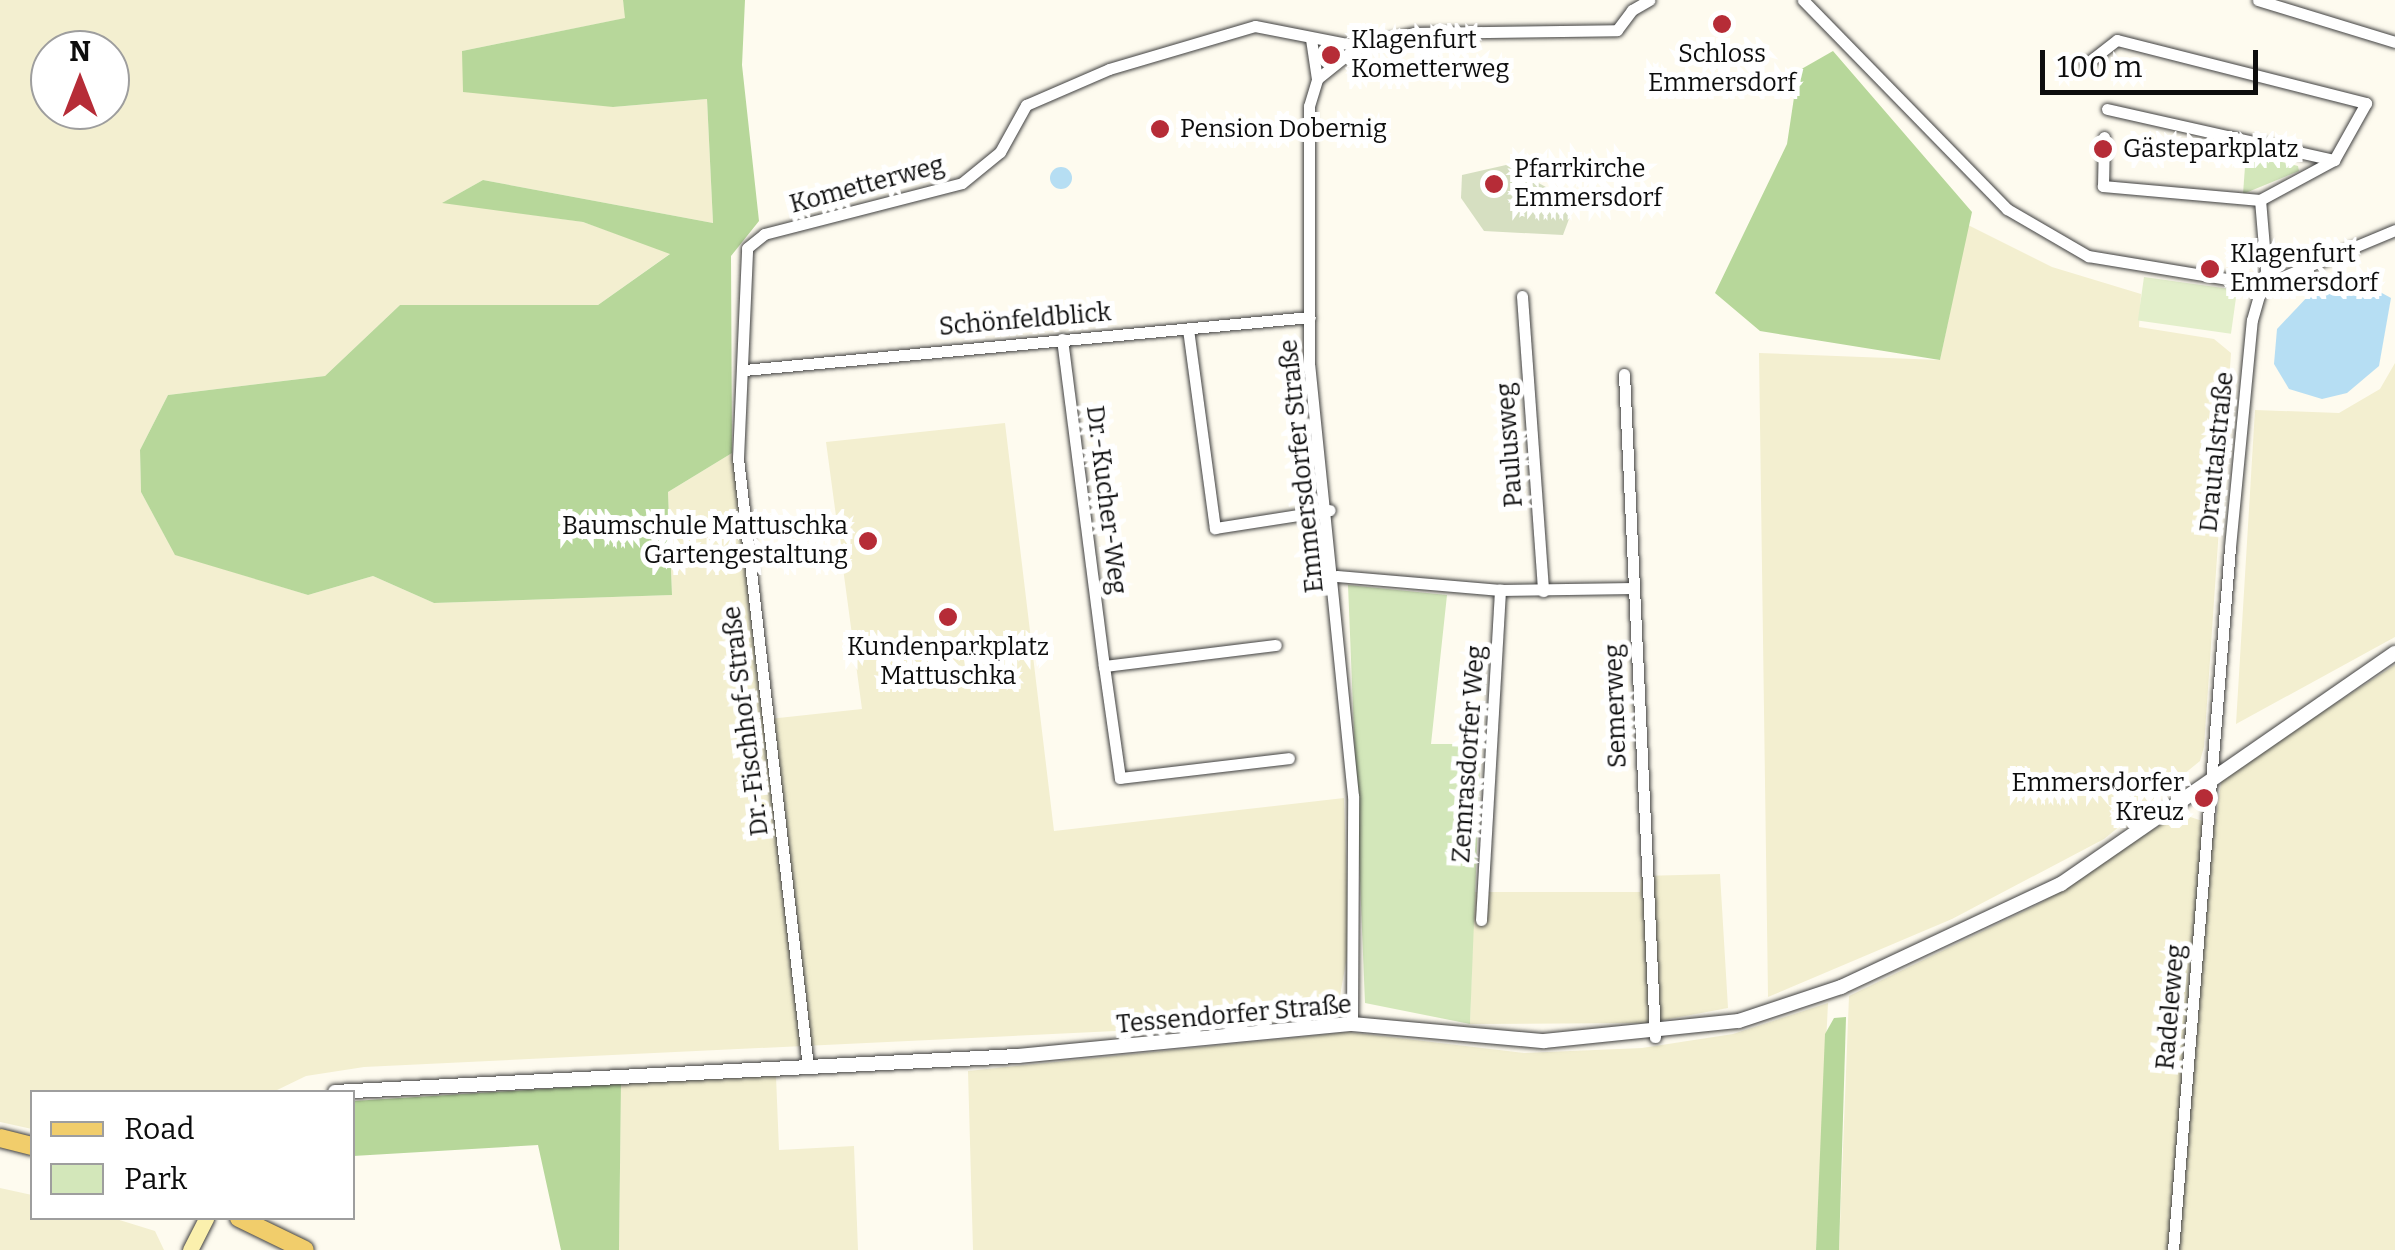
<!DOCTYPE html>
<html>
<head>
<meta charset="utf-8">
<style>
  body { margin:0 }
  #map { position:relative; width:2395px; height:1250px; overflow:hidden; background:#fefbef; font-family:Bitter,serif }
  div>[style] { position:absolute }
  .farmland>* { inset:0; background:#f3efd0 }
  .green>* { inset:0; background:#d3e7ba }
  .forest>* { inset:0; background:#b7d79a }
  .cemetery>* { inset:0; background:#d6dfc1 }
  .pitch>* { inset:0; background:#e3efcb; transform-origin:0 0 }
  .water>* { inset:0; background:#b6def3 }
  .round { border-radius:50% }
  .roads { filter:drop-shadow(0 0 2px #404040) drop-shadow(0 0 2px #404040) }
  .minor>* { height:11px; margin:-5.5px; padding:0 5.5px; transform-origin:5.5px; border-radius:5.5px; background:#fff }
  .tertiary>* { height:14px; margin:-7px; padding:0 7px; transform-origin:7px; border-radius:7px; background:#fff }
  .secondary>* { height:15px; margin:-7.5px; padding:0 7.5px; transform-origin:7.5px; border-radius:7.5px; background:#fbf0ad }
  .primary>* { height:18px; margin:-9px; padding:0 9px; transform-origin:9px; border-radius:9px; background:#f1cd6b }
  .dots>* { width:28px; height:28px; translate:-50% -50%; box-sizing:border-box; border:5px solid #fff; border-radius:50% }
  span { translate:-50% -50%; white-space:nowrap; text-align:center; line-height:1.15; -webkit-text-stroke:10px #fff; paint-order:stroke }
  .poi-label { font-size:25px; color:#0d0d0d }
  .left { translate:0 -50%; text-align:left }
  .right { translate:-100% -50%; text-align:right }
  .street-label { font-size:25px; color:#0d0d0d }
  .legend { position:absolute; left:30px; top:1090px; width:325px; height:130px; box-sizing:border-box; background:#fff; border:2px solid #9e9e9e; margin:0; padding:12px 18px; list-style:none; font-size:30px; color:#0d0d0d }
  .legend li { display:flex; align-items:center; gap:20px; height:50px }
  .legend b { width:50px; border:2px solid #9e9e9e }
  .north { position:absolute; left:30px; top:30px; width:100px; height:100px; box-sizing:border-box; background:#fff; border:2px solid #9e9e9e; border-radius:50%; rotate:0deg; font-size:28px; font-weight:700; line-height:40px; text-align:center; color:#0d0d0d }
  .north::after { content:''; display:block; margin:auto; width:35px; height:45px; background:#b62c37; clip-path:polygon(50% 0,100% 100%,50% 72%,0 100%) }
  .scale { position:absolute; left:2040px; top:50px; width:218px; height:45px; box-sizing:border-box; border:5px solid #0d0d0d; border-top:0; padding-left:12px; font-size:30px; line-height:35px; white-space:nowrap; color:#0d0d0d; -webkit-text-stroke:8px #fff; paint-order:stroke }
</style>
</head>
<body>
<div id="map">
  <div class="farmland">
    <i style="clip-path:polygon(evenodd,0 0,623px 0,626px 18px,462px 51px,613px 107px,707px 99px,713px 223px,483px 180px,444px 202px,583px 222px,671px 253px,598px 305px,400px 305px,325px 376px,168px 395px,140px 450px,141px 492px,175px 554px,308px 595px,373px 576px,434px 603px,672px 595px,668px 492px,732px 453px,769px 719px,862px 709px,826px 442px,1005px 423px,1054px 831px,1344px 798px,1349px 945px,1340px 996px,1294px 1015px,1220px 1026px,364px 1067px,306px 1076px,273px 1092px,32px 1092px,32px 1129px,0 1122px,0 0,50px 50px,110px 50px,110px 110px,50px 110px,50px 50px)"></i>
    <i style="clip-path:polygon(1968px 225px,2052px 267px,2141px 294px,2139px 327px,2214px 339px,2231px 353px,2204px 747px,2200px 761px,2104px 839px,1952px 919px,1768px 997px,1759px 353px,1940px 360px)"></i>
    <i style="clip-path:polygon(2395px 363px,2395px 637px,2236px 724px,2255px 410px,2339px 413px,2380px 389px)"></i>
    <i style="clip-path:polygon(2395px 665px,2395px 1250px,1839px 1250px,1849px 996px,2041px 903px,2178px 813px,2215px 825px,2222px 777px)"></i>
    <i style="clip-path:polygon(1720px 874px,1728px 1008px,1648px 1023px,1470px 1024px,1474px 892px,1640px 892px,1641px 876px)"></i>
    <i style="clip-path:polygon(1828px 1003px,1816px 1250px,973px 1250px,968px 1071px,1348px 1032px,1524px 1053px,1642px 1048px,1733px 1034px)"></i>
    <i style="clip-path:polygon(776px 1076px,779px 1150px,854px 1146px,858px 1250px,619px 1250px,621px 1084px)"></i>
    <i style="clip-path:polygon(0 1188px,32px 1195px,32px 1218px,113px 1218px,155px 1231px,164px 1250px,0 1250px)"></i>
  </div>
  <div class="green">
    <i style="clip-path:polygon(2246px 153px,2298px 166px,2299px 171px,2243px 194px)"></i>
    <i style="clip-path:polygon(1348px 585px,1447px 595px,1431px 744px,1481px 744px,1470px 1024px,1365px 1003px)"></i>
  </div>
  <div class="forest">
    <i style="clip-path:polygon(623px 0,745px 0,742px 65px,759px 221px,731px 256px,732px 453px,668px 492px,672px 595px,434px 603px,373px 576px,308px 595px,175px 555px,141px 492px,140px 450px,168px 395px,325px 376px,400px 305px,598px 305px,670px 254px,583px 222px,442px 203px,483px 180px,713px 223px,707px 99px,613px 107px,463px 92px,462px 51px,625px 18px)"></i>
    <i style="clip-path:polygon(1833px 51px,1972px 212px,1940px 360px,1760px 331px,1715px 293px,1787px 144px,1798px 71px)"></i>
    <i style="clip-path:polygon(1846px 1017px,1839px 1250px,1816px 1250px,1825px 1034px,1834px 1018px)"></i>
    <i style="clip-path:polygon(621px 1084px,619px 1250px,561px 1250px,538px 1145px,353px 1156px,353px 1101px)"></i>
  </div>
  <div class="cemetery">
    <i style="clip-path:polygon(1506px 165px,1575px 203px,1563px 235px,1484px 231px,1461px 198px,1462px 175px)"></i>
  </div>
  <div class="pitch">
    <i style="left:2144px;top:277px;width:94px;height:44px;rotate:8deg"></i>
  </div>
  <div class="water">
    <i class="round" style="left:1050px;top:167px;width:22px;height:22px"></i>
    <i style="clip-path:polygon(2360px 281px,2391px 298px,2379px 366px,2347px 393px,2322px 399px,2289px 389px,2274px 364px,2277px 329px,2311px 293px)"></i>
  </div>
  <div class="roads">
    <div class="minor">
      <i style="left:1803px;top:0;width:292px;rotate:45.7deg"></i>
      <i style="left:2007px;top:209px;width:94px;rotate:30.1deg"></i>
      <i style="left:2088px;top:256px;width:177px;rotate:9.4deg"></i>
      <i style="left:2263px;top:285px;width:143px;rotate:-22.6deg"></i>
      <i style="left:2258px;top:0;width:143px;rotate:17deg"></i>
      <i style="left:1632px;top:10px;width:20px;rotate:-30deg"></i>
      <i style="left:1311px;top:39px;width:40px;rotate:81.5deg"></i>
      <i style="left:2086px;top:64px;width:39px;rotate:-38deg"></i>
      <i style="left:2117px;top:40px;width:257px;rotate:14.2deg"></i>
      <i style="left:2366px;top:103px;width:65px;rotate:119.3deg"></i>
      <i style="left:2334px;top:160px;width:84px;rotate:151.6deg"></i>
      <i style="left:2260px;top:200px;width:158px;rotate:-174.9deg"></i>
      <i style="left:2103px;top:186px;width:49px;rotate:-88.8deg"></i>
      <i style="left:2107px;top:109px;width:233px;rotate:12.7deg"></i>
      <i style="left:1522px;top:296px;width:296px;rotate:85.9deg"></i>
      <i style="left:1188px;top:329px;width:201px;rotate:82.3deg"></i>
      <i style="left:1215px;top:528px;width:116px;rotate:-8.9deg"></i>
      <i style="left:1062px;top:339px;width:330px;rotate:82.7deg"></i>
      <i style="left:1104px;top:666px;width:173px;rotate:-7deg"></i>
      <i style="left:744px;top:370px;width:568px;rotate:-5.35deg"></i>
      <i style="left:1624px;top:374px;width:664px;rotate:87.32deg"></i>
      <i style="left:1337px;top:576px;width:164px;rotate:4.9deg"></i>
      <i style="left:1500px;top:590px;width:134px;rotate:-0.9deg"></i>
      <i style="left:1104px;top:666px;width:113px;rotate:81.9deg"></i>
      <i style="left:1120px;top:778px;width:170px;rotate:-6.7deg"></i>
      <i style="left:1481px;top:920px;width:331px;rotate:-86.7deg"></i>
      <i style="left:1352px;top:1024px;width:228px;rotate:-89.7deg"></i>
      <i style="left:1353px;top:796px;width:433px;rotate:-95.8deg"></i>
      <i style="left:1309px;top:365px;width:259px;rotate:-90deg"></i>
      <i style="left:1309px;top:106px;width:28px;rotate:-73deg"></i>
      <i style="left:1317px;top:79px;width:53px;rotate:-38.8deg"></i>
      <i style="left:1358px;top:46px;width:57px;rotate:-13.1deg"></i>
      <i style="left:1414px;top:33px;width:203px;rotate:-0.8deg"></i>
      <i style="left:1617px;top:30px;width:25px;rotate:-53deg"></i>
      <i style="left:808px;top:1067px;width:613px;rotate:-96.56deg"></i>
      <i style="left:738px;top:458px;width:210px;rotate:-87.5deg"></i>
      <i style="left:747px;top:248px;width:22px;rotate:-39deg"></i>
      <i style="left:764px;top:234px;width:204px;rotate:-14.4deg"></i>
      <i style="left:962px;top:183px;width:49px;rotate:-39.2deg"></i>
      <i style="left:1000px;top:152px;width:54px;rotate:-61deg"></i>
      <i style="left:1026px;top:105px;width:90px;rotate:-23.4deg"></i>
      <i style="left:1109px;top:69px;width:152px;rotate:-16.4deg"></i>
      <i style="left:1255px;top:26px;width:105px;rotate:11deg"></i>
      <i style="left:2173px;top:1250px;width:705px;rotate:-85.36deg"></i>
      <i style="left:2230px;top:547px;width:228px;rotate:-84.5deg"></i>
      <i style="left:2252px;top:320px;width:51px;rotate:-74.1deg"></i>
      <i style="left:2266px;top:271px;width:71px;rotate:-94.8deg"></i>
    </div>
    <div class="tertiary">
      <i style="left:335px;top:1092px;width:684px;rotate:-3.02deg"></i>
      <i style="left:1018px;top:1056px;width:336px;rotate:-5.5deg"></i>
      <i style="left:1352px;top:1024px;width:193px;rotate:5.1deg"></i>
      <i style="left:1544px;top:1041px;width:196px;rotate:-5.9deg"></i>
      <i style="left:1739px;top:1021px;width:108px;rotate:-18.4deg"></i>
      <i style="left:1841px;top:987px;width:243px;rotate:-25.1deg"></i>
      <i style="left:2061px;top:884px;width:406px;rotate:-34.7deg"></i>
    </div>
    <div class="secondary">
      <i style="left:190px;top:1250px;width:36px;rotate:-63deg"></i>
    </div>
    <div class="primary">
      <i style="left:0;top:1138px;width:33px;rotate:14deg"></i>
      <i style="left:239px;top:1218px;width:73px;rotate:25.9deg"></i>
    </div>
  </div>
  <div class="dots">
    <i style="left:1722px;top:24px;background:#b62c37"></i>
    <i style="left:1331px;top:55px;background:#b62c37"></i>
    <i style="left:1160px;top:129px;background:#b62c37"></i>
    <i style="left:2103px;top:149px;background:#b62c37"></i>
    <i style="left:1494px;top:184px;background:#b62c37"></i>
    <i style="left:2210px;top:269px;background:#b62c37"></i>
    <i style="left:868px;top:541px;background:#b62c37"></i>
    <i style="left:948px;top:617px;background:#b62c37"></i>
    <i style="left:2204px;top:798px;background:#b62c37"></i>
  </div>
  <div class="poi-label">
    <span class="left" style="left:1351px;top:55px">Klagenfurt<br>Kometterweg</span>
    <span style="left:1722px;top:69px">Schloss<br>Emmersdorf</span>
    <span class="left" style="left:1180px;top:129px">Pension Dobernig</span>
    <span class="left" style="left:2123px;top:149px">Gästeparkplatz</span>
    <span class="left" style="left:1514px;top:184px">Pfarrkirche<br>Emmersdorf</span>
    <span class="left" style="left:2230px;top:269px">Klagenfurt<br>Emmersdorf</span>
    <span class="right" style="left:848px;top:541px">Baumschule Mattuschka<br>Gartengestaltung</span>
    <span style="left:948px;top:662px">Kundenparkplatz<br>Mattuschka</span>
    <span class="right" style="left:2184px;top:798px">Emmersdorfer<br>Kreuz</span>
  </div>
  <div class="street-label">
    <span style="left:867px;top:185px;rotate:-15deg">Kometterweg</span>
    <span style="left:1025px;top:320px;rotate:-5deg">Schönfeldblick</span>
    <span style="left:1510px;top:445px;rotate:-94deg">Paulusweg</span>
    <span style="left:2217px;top:452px;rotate:-84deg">Drautalstraße</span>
    <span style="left:1302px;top:466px;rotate:-96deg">Emmersdorfer Straße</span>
    <span style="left:1106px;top:500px;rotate:83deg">Dr.-Kucher-Weg</span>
    <span style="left:1616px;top:706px;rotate:-92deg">Semerweg</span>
    <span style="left:746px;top:721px;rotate:-97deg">Dr.-Fischhof-Straße</span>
    <span style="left:1469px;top:754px;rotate:-86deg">Zemrasdorfer Weg</span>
    <span style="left:2171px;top:1007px;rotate:-85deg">Radeleweg</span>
    <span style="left:1234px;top:1015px;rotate:-5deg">Tessendorfer Straße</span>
  </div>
  <ul class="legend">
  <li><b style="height:12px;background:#f1cd6b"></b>Road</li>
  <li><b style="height:28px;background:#d3e7ba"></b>Park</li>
  </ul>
  <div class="north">N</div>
  <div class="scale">100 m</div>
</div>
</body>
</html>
